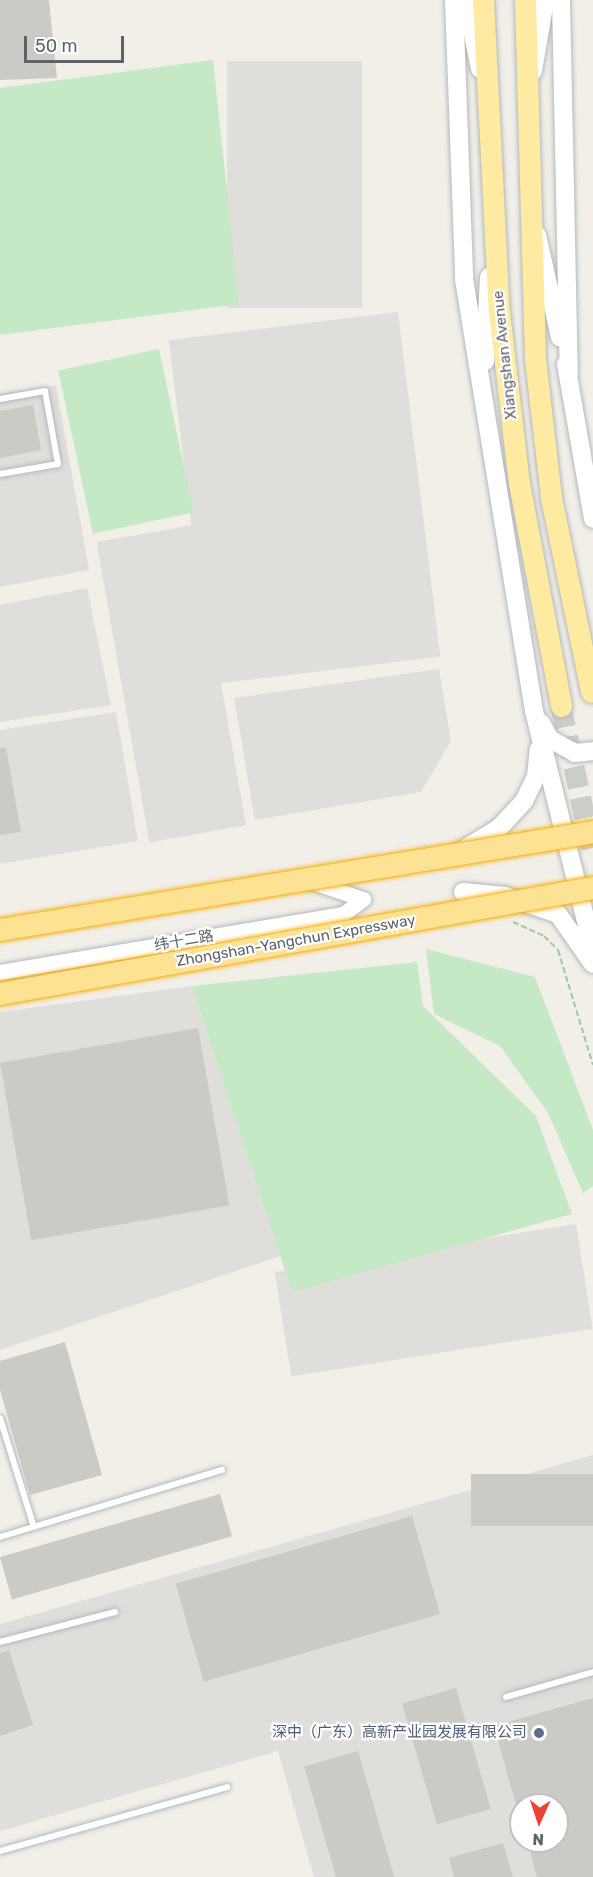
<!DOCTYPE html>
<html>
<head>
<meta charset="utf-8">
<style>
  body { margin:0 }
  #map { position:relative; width:593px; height:1877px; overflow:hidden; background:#f1efe8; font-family:Rubik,"Noto Sans SC",sans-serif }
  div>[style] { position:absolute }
  .industrial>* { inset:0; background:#e0deda; transform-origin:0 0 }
  .green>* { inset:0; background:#c5e8c5; transform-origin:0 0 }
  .building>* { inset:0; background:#cccac5; transform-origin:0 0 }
  .trunk-tunnel>* { height:21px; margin-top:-10.5px; transform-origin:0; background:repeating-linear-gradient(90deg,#ccccc8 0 21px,transparent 0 31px) }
  .path>* { height:2px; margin-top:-1px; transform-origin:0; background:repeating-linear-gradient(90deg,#9cc7a9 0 6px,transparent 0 9px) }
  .roads { filter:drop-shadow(0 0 2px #b5b8bc) drop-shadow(0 0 2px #b5b8bc) }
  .service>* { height:6px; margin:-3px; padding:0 3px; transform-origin:3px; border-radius:3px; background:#fff }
  .tertiary>* { height:15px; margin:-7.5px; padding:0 7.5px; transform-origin:7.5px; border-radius:7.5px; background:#fff }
  .secondary>* { height:18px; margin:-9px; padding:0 9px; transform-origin:9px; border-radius:9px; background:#fff }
  .trunk>* { height:21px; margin:-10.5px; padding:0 10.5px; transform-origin:10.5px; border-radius:10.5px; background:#feeaa1 }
  .bridges { filter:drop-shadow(0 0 2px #f9ab00) drop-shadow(0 0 2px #f9ab00) }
  .motorway-bridge>* { height:22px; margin:-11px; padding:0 11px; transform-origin:11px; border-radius:11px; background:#fde293 }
  .dots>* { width:16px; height:16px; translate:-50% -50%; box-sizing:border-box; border:3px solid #fff; border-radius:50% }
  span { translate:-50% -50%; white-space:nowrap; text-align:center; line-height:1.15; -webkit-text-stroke:4.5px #fff; paint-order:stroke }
  .street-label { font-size:15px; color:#5f6368 }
  .service-label { font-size:15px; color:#4e5e75 }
  .right { translate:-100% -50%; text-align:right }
  .north { position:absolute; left:509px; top:1793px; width:60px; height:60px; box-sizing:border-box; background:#fff; border:2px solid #bfc1c3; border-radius:50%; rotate:183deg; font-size:16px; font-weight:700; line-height:24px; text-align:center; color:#5f6368 }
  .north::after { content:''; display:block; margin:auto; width:21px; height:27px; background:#ea4335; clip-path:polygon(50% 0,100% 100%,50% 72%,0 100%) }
  .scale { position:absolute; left:24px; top:36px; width:100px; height:27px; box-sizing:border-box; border:3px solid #5f6368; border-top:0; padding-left:8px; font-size:18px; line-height:21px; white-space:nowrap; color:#5f6368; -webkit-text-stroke:4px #fff; paint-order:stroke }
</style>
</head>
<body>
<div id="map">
  <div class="industrial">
    <i style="left:227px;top:61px;width:135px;height:247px"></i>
    <i style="left:398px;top:312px;width:347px;height:231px;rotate:83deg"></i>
    <i style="clip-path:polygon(56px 385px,89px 570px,0 587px,0 394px)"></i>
    <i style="left:193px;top:525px;width:305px;height:98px;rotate:80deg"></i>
    <i style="clip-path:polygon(87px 588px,111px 705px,0 722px,0 605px)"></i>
    <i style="clip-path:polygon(439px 669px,451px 741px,421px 792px,255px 820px,234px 698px)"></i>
    <i style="clip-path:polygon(116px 712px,138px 841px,0 864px,0 730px)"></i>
    <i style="clip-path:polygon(192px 986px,281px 1256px,0 1350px,0 1012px)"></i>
    <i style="left:576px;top:1224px;width:106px;height:305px;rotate:81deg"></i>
    <i style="clip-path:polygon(evenodd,593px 1455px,593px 1877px,314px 1877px,278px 1751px,0 1831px,0 1624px,593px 1455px,521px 1805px,557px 1805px,557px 1841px,521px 1841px,521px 1805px)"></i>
  </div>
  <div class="green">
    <i style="clip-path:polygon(213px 60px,239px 304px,0 335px,0 88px)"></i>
    <i style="left:159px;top:349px;width:167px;height:103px;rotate:78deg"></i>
    <i style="clip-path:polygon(426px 949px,535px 977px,593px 1130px,593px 1186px,583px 1193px,548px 1113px,500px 1046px,434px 1014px)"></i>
    <i style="clip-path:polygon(417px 962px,423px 1006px,536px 1116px,572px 1214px,292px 1292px,192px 986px)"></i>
  </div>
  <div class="building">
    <i style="clip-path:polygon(0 0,49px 0,57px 78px,0 80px)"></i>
    <i style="clip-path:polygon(33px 405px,41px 450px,0 458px,0 411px)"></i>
    <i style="clip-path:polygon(0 748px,6px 748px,21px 832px,0 835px)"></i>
    <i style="left:198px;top:1028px;width:180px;height:201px;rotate:80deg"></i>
    <i style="clip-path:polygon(65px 1342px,102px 1475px,30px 1495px,0 1390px,0 1361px)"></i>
    <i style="left:593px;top:1474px;width:52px;height:122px;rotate:90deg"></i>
    <i style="left:220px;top:1494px;width:44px;height:229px;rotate:74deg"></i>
    <i style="left:412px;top:1516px;width:102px;height:246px;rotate:74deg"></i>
    <i style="clip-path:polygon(9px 1650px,33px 1725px,0 1736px,0 1653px)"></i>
    <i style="left:456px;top:1688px;width:126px;height:56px;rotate:74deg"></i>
    <i style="clip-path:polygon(593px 1698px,593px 1877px,537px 1877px,527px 1841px,557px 1841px,557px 1805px,516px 1805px,494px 1726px)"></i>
    <i style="left:358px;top:1751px;width:131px;height:56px;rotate:74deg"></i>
    <i style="clip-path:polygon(503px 1843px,513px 1877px,454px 1877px,449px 1858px)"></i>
  </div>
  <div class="trunk-tunnel">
    <i style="left:561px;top:706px;width:152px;rotate:77.9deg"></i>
  </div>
  <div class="path">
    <i style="left:513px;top:922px;width:34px;rotate:24deg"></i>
    <i style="left:544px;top:936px;width:20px;rotate:45deg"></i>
    <i style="left:558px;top:950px;width:120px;rotate:73.1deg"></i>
  </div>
  <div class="roads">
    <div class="service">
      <i style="left:0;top:399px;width:46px;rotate:-10.1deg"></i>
      <i style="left:45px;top:391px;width:74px;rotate:79.9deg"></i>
      <i style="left:58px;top:464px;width:59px;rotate:170.2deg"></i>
      <i style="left:0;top:1418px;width:114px;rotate:72.7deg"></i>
      <i style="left:0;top:1537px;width:232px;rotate:-16.8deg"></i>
      <i style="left:0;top:1642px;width:119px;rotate:-14.6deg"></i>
      <i style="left:506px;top:1697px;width:91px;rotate:-16deg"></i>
      <i style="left:0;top:1851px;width:236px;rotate:-15.7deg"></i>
    </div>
    <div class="tertiary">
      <i style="left:313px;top:882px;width:53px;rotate:18.8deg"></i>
      <i style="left:0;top:972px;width:348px;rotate:-9.6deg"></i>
      <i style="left:343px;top:914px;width:25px;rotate:-37deg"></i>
    </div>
    <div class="secondary">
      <i style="left:454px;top:0;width:279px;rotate:87.9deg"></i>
      <i style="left:464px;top:279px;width:438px;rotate:80.8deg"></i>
      <i style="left:534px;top:711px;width:246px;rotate:76.1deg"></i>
      <i style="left:466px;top:0;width:70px;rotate:78.5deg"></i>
      <i style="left:561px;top:0;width:374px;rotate:88.8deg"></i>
      <i style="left:533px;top:71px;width:72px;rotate:-80.4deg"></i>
      <i style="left:537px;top:235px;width:105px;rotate:77.3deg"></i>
      <i style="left:485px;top:361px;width:84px;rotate:-87.3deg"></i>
      <i style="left:566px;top:364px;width:157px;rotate:80.1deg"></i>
      <i style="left:541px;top:723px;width:18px;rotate:61deg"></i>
      <i style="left:550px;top:739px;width:29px;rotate:29deg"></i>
      <i style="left:575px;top:753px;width:18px;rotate:-6deg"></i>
      <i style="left:463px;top:850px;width:42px;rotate:-31.4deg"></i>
      <i style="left:499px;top:828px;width:37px;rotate:-47deg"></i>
      <i style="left:524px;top:801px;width:28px;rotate:-64deg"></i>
      <i style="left:536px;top:776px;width:27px;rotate:-84deg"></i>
      <i style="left:463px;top:892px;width:42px;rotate:5.4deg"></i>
      <i style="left:505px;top:896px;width:56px;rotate:18.8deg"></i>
      <i style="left:558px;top:914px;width:61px;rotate:55deg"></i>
    </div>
    <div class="trunk">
      <i style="left:483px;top:0;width:311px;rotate:87.1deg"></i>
      <i style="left:499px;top:311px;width:173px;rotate:83.4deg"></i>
      <i style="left:519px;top:483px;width:227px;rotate:79.3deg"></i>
      <i style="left:525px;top:0;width:359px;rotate:88.4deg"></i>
      <i style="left:535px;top:359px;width:140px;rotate:83.4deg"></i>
      <i style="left:551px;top:498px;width:198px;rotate:78.3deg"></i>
    </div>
  </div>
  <div class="bridges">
    <div class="motorway-bridge">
      <i style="left:0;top:930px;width:601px;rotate:-9.38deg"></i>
      <i style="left:0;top:994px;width:602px;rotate:-10.13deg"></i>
    </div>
  </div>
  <div class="dots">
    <i style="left:539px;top:1733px;background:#5c6f8a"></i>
  </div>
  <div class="street-label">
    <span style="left:505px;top:355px;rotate:-96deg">Xiangshan Avenue</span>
    <span style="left:184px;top:941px;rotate:-10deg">纬十二路</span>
    <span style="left:296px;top:941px;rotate:-10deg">Zhongshan-Yangchun Expressway</span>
  </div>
  <div class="service-label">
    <span class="right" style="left:527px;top:1733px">深中（广东）高新产业园发展有限公司</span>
  </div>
  <div class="north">N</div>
  <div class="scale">50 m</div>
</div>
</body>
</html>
